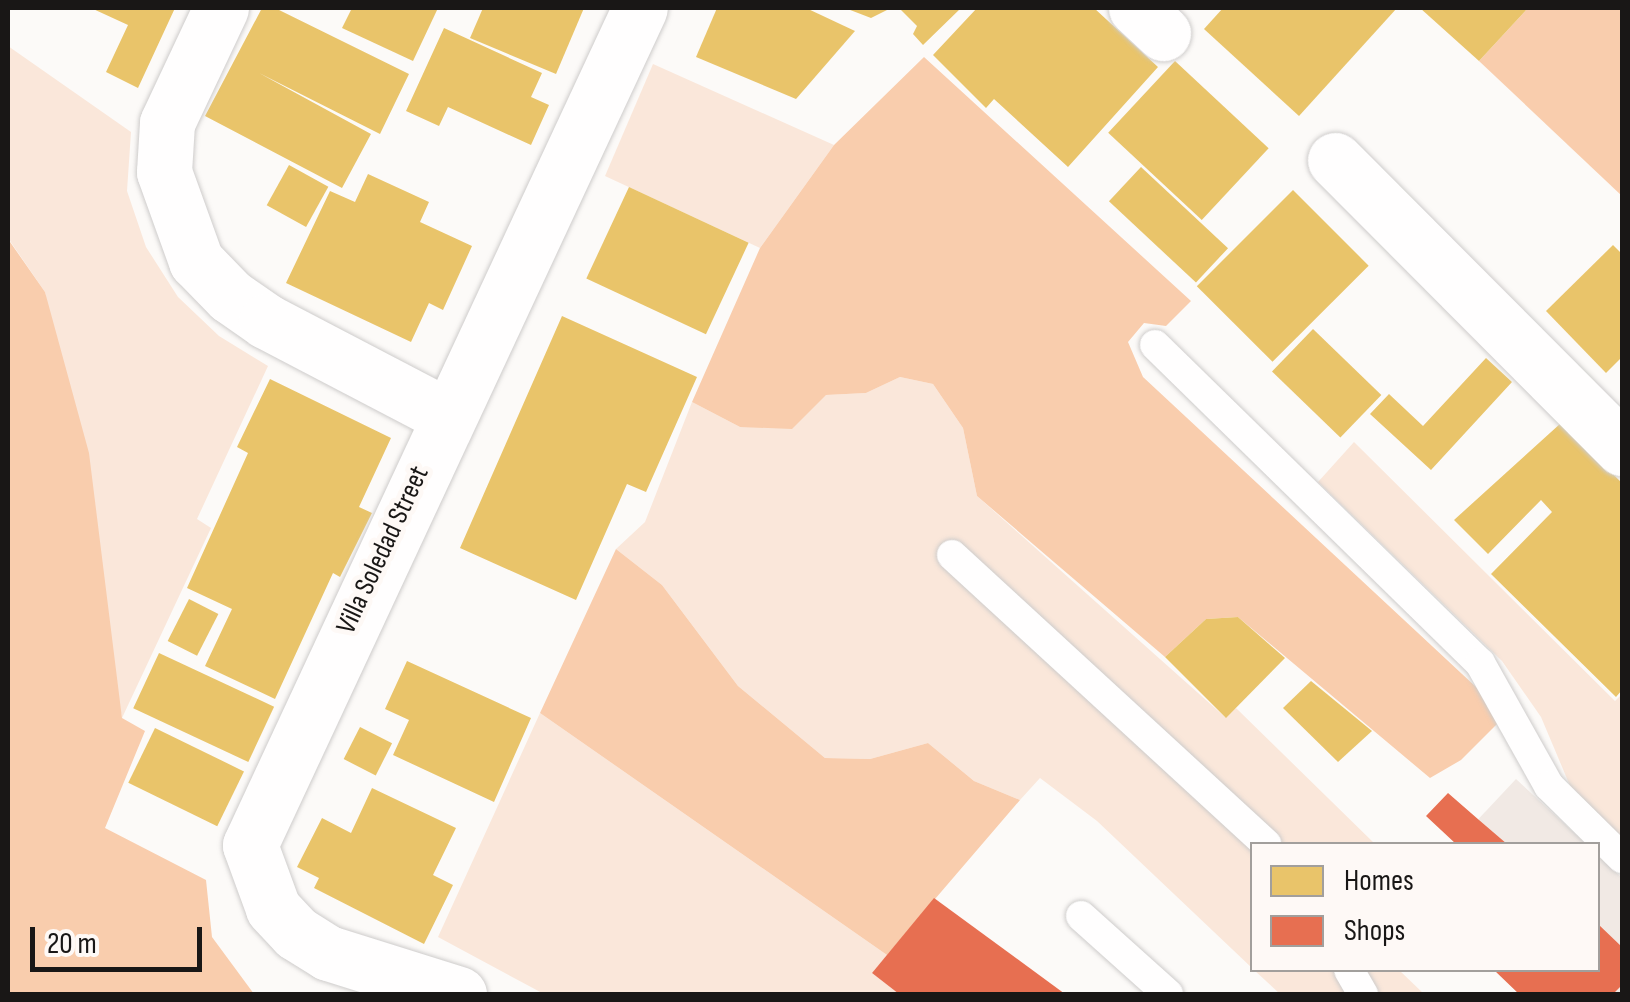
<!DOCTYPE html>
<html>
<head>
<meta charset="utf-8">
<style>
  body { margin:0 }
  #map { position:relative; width:1630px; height:1002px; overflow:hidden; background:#fcfaf8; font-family:"Sofia Sans Condensed",sans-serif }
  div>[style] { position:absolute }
  .built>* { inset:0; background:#f1e9e4 }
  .green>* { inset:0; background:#fae7da }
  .forest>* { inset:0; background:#f9cdad }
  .homes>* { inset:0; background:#e9c46a; transform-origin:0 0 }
  .shops>* { inset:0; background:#e76f51 }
  .roads { filter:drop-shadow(0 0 2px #cecccb) drop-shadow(0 0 2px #cecccb) }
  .service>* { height:30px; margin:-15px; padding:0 15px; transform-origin:15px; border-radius:15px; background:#fffefe }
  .minor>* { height:55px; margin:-27.5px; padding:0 27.5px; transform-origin:27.5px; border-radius:27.5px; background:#fffefe }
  span { translate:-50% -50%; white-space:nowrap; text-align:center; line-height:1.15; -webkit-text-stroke:10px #fef9f6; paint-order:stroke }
  .street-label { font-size:28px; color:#191716 }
  .frame { position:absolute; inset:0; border:10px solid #191716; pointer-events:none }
  .legend { position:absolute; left:1250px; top:842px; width:350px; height:130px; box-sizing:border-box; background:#fef9f6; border:2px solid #a29f9c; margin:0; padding:12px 18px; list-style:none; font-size:30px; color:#191716 }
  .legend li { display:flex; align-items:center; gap:20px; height:50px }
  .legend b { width:50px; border:2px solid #a29f9c }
  .scale { position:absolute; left:30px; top:927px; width:172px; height:45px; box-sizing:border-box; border:5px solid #191716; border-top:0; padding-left:12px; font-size:30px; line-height:35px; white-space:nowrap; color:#191716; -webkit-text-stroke:8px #fef9f6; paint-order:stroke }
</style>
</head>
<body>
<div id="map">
  <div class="built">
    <i style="clip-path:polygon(1516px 779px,1586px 844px,1455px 844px)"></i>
    <i style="clip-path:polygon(1598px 855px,1622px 878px,1622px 994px,1519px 994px,1494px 970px,1598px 970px)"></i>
  </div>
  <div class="green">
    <i style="clip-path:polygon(8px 46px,131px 132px,127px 191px,146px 247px,178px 297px,219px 336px,268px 366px,197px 519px,211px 528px,122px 718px,45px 292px,8px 238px)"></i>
    <i style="clip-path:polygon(653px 64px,834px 145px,760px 248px,605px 176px)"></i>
    <i style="clip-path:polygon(900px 377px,933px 384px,963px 428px,977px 496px,1225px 717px,1236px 708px,1375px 844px,1252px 844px,1252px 968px,1097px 821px,1040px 778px,1020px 800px,974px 781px,928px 743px,870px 759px,825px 758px,738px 686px,662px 585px,616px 549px,645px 522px,692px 402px,740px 427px,826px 395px,866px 393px)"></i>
    <i style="clip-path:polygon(1354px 442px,1615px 701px,1622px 694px,1622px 844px,1576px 800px,1541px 717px,1502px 661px,1318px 482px)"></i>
    <i style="clip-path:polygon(540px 713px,887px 955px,872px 973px,899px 994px,544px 994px,438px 937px)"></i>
    <i style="clip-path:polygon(1254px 970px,1399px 970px,1424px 994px,1280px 994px)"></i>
  </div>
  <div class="forest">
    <i style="clip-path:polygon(1528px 8px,1622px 8px,1622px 196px,1479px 61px)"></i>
    <i style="clip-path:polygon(924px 57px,1191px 301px,1166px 326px,1144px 323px,1128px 342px,1143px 377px,1490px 700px,1499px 722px,1461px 760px,1430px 778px,1238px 617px,1206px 619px,1165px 657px,977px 496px,963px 428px,933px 384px,900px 377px,866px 393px,826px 395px,792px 429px,740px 427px,692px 402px,760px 248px,834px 145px)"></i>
    <i style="clip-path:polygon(8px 239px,45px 292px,89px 453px,122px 718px,145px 731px,105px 828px,206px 880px,212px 937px,254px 994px,8px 994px)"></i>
    <i style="clip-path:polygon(616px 549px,662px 585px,738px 686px,825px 758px,870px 759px,928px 743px,974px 781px,1020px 800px,887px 955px,540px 713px)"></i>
  </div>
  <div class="homes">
    <i style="clip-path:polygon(91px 8px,175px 8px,138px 88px,106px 72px,128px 25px)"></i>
    <i style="clip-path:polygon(262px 8px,275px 8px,409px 74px,380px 134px,259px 73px,371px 134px,342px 188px,205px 116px)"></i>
    <i style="clip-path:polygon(352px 8px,438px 8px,413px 61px,342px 28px)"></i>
    <i style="clip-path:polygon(483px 8px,584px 8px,556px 74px,470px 38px)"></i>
    <i style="clip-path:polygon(717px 8px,806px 8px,855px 31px,796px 99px,696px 57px)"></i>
    <i style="clip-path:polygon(845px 8px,891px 8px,871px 18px)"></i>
    <i style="clip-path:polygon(899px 8px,961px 8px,923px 45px,913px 34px,917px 26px)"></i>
    <i style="clip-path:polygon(977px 8px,1094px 8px,1158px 67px,1068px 167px,994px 99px,986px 108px,933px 55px)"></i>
    <i style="clip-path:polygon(1223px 8px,1397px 8px,1299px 116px,1204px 29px)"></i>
    <i style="clip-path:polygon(1420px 8px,1528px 8px,1479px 61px)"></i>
    <i style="clip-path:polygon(444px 28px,542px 73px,531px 97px,549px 105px,531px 145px,448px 107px,439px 126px,406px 111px)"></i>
    <i style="left:1175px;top:61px;width:128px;height:98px;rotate:43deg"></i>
    <i style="left:289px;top:165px;width:45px;height:46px;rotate:29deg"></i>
    <i style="left:1141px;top:167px;width:119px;height:47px;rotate:43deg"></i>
    <i style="clip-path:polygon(368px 174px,429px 202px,420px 222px,472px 246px,443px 310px,429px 303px,411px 342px,286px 283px,330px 191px,355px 202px)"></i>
    <i style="left:629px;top:187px;width:132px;height:101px;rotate:25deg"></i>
    <i style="left:1293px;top:190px;width:107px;height:136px;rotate:45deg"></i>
    <i style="clip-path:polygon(1613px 245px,1622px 254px,1622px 357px,1606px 373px,1546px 311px)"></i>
    <i style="clip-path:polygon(562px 316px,697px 377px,646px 492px,627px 484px,576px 600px,460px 548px)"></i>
    <i style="left:1313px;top:329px;width:95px;height:59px;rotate:44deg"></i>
    <i style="clip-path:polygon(1486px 358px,1512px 382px,1431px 470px,1370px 414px,1389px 394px,1423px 426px)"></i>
    <i style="clip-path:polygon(270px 379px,391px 438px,359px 507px,372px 513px,340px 577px,333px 573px,275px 699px,205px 666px,232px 609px,187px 588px,248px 453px,237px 447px)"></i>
    <i style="clip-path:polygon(1561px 423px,1622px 483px,1622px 690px,1616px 697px,1491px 574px,1552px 512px,1541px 500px,1488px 554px,1454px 520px)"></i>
    <i style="left:189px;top:599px;width:33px;height:47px;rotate:27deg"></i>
    <i style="clip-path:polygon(1238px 617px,1285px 658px,1226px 718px,1165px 657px,1206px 619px)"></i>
    <i style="left:159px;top:653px;width:127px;height:61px;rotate:25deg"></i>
    <i style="clip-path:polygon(407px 661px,531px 718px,494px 802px,393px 755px,409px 720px,385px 709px)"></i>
    <i style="clip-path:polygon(1311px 681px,1372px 731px,1338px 762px,1283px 708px)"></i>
    <i style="left:360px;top:727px;width:36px;height:36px;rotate:27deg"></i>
    <i style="left:155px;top:728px;width:99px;height:61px;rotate:26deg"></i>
    <i style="clip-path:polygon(372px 788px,456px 828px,433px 875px,453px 885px,424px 944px,314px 888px,319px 878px,297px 867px,322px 818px,351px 833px)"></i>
  </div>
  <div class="shops">
    <i style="clip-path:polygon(1448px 793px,1479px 820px,1507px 844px,1456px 844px,1426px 816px)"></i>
    <i style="clip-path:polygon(934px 898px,1065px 994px,899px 994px,872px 973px)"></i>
    <i style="clip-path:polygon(1598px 924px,1622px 947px,1622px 985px,1613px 994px,1519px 994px,1494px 970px,1598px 970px)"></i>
  </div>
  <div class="roads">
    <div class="service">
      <i style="left:1155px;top:345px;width:455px;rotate:44.4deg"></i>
      <i style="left:1480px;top:663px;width:141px;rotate:60.7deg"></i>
      <i style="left:1549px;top:786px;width:103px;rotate:44.6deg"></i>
      <i style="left:952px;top:555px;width:427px;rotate:42.6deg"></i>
      <i style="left:1081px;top:916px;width:117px;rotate:41.9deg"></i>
      <i style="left:1349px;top:970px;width:28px;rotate:60deg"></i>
    </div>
    <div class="minor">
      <i style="left:221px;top:8px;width:127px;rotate:115.2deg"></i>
      <i style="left:167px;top:123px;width:49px;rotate:93.5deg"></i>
      <i style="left:164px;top:172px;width:95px;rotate:70.2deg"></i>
      <i style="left:196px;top:261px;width:49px;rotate:45.8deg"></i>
      <i style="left:230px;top:296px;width:44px;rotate:34.8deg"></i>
      <i style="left:266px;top:321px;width:203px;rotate:27.6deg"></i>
      <i style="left:1136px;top:8px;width:37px;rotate:43deg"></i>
      <i style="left:1335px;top:160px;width:407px;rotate:45.1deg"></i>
      <i style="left:459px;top:994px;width:137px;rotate:-162.6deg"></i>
      <i style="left:328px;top:953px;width:38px;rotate:-148deg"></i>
      <i style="left:296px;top:933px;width:34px;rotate:-133deg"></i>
      <i style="left:273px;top:908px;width:67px;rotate:-110.1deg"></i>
      <i style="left:250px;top:845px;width:923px;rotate:-65.02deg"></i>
    </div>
  </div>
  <div class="street-label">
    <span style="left:383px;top:550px;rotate:-65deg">Villa Soledad Street</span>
  </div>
  <div class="frame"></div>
  <ul class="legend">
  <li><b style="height:28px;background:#e9c46a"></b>Homes</li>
  <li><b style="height:28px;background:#e76f51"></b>Shops</li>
  </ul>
  <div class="scale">20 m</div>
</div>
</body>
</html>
